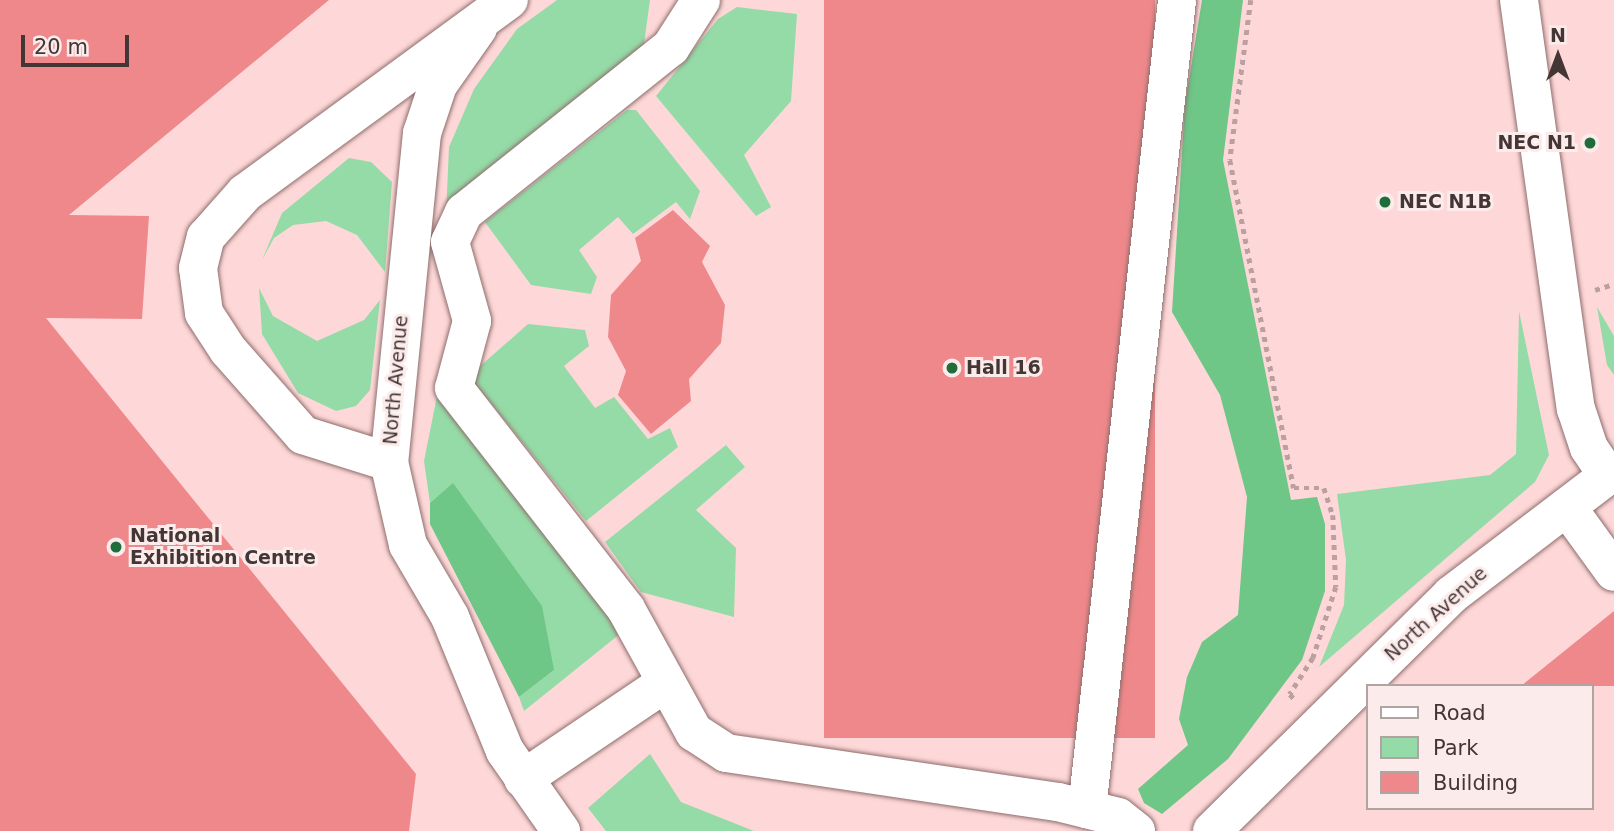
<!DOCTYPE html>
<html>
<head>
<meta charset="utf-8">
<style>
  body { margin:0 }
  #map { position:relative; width:1614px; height:831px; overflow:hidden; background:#fed8d8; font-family:"DejaVu Sans",sans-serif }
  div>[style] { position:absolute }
  .green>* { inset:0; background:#95dba7 }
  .forest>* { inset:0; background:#6ec687 }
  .building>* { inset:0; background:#ef888b; transform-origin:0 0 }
  .path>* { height:4.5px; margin-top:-2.25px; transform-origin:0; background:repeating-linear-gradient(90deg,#bc9f9f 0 5px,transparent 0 10px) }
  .roads { filter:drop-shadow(0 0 2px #8e6d6c) drop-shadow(0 0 2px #8e6d6c) }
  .minor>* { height:38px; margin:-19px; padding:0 19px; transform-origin:19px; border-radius:19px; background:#fff }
  .dots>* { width:19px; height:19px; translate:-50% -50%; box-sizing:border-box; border:4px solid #fbeceb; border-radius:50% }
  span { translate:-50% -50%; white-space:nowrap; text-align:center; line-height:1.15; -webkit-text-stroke:6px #fbeceb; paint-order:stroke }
  .poi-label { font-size:19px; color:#453636; font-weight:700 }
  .right { translate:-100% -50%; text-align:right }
  .left { translate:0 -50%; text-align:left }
  .street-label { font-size:19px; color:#453636 }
  .legend { position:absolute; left:1366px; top:684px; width:228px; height:126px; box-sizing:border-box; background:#fbeceb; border:2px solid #b2a3a3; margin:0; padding:9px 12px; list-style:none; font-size:21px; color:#453636 }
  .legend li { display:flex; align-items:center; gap:14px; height:35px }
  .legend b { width:35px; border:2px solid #b2a3a3 }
  .north { position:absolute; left:1523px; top:21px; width:70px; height:70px; -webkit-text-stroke:5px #fbeceb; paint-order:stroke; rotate:0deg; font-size:19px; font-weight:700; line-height:28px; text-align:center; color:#453636 }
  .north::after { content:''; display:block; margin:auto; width:24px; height:32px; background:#453636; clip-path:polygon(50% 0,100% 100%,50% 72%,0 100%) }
  .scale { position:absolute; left:21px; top:35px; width:108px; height:32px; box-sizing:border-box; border:4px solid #453636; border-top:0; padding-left:9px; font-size:21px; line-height:24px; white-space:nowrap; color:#453636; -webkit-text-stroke:5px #fbeceb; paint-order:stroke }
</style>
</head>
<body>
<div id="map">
  <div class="green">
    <i style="clip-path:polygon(557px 0,650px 0,643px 51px,446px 215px,449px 147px,474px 89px,517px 29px)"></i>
    <i style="clip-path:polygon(737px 7px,797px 14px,791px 101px,744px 155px,771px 207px,756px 216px,656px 96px,718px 19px)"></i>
    <i style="clip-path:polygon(627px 110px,636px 110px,700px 191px,690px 219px,676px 202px,633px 234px,618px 217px,579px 250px,597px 277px,591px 294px,531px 285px,485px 222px)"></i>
    <i style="clip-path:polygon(349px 158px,371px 162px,392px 182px,385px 272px,357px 235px,326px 221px,293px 225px,274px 238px,262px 260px,282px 213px)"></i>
    <i style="clip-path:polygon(259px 288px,273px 316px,317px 341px,364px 320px,380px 300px,370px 390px,356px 406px,336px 411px,298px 393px,262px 334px)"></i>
    <i style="clip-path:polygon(1597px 307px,1614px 336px,1614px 375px,1607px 365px)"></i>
    <i style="clip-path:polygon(1519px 311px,1549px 455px,1535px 482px,1319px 667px,1344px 605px,1346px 560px,1337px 494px,1490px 475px,1516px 454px)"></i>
    <i style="clip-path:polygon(528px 324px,585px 330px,589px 346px,564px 366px,595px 408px,614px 397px,648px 439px,670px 428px,678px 447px,586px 521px,469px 376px)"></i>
    <i style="clip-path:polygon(439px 386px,621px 633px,524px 711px,519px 697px,554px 670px,453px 484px,430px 503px,424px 461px)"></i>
    <i style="clip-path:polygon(726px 445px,745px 467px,696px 510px,736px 548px,734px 617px,641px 592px,605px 542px)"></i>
    <i style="clip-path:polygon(650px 754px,681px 802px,754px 831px,606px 831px,588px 808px)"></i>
  </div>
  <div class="forest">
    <i style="clip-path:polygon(1202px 0,1243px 0,1223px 160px,1291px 500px,1317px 497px,1325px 524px,1325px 591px,1302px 660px,1228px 759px,1162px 814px,1144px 803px,1138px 789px,1188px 745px,1179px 719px,1187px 677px,1202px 642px,1238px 615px,1247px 497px,1220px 395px,1172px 312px,1185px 104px)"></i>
    <i style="clip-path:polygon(453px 483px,542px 606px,554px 670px,519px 697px,430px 524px,430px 503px)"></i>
  </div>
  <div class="building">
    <i style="clip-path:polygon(0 0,329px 0,69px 215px,149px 216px,142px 319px,46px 318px,416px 774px,409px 831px,0 831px)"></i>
    <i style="left:824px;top:0;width:331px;height:738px"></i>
    <i style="clip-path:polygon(673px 210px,710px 246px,702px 262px,725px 305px,721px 343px,689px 379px,691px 401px,651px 434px,618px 395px,626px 371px,608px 337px,611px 295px,641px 261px,635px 238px)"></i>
    <i style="clip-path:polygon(1614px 611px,1614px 686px,1521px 686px)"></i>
  </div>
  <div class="path">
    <i style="left:1251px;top:0;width:161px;rotate:97.5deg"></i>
    <i style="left:1230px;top:160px;width:334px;rotate:79deg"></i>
    <i style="left:1294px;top:488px;width:30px"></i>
    <i style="left:1324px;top:488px;width:28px;rotate:72deg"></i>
    <i style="left:1333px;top:515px;width:72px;rotate:87.6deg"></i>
    <i style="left:1336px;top:587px;width:75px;rotate:107.9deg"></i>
    <i style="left:1313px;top:658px;width:43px;rotate:122.6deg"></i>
    <i style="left:1290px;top:694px;width:8px;rotate:50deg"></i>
    <i style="left:1595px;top:290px;width:20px;rotate:-18deg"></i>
  </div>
  <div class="roads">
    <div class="minor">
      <i style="left:701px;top:0;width:56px;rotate:122.6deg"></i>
      <i style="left:671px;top:47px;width:265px;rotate:141.4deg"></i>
      <i style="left:464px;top:212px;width:33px;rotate:115deg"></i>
      <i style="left:450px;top:242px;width:82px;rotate:74.4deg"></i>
      <i style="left:472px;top:321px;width:69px;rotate:105deg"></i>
      <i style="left:454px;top:388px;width:280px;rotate:52.1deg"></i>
      <i style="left:626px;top:609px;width:141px;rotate:61.1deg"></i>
      <i style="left:694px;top:732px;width:38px;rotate:33deg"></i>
      <i style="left:726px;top:753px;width:336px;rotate:8.4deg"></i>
      <i style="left:1058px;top:802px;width:62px;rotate:14deg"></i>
      <i style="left:1118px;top:817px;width:23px;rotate:38deg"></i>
      <i style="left:1519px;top:0;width:413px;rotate:82.1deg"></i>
      <i style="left:1576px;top:409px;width:41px;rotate:71.6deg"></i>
      <i style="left:1589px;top:448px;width:34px;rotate:56deg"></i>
      <i style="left:478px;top:28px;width:70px;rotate:125.1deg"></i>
      <i style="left:438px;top:85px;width:51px;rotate:108.4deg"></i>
      <i style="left:422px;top:133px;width:331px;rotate:95.7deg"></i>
      <i style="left:389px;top:462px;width:85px;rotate:77.1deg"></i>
      <i style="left:408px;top:545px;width:83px;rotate:59.7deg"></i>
      <i style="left:450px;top:617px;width:145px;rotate:67.7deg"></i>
      <i style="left:505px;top:751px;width:98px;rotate:55deg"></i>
      <i style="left:389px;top:462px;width:90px;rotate:-162.6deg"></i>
      <i style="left:303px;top:435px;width:113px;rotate:-131.4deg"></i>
      <i style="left:228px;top:350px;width:44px;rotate:-123deg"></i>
      <i style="left:204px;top:313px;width:45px;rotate:-97.6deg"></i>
      <i style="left:198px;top:268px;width:32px;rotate:-76deg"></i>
      <i style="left:206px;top:237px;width:59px;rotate:-48.4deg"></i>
      <i style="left:245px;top:193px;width:327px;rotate:-36.2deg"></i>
      <i style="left:1567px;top:507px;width:80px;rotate:54.1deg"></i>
      <i style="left:523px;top:779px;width:170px;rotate:-34deg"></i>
      <i style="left:1087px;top:809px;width:814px;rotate:-83.65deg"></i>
      <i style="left:1212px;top:831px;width:336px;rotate:-44.6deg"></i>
      <i style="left:1451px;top:595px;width:205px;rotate:-37.3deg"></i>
    </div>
  </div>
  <div class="dots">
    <i style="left:1590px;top:143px;background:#206d3c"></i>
    <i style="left:1385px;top:202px;background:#206d3c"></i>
    <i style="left:952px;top:368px;background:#206d3c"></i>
    <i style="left:116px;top:547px;background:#206d3c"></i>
  </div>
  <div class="poi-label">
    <span class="right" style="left:1576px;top:143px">NEC N1</span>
    <span class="left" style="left:1399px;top:202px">NEC N1B</span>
    <span class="left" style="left:966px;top:368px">Hall 16</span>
    <span class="left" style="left:130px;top:547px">National<br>Exhibition Centre</span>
  </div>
  <div class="street-label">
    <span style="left:396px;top:380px;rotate:-85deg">North Avenue</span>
    <span style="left:1436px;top:614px;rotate:-42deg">North Avenue</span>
  </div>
  <ul class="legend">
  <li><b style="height:9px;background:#fff"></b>Road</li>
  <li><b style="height:19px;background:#95dba7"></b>Park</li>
  <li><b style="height:19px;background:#ef888b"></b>Building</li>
  </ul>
  <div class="north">N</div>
  <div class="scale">20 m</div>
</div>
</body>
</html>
